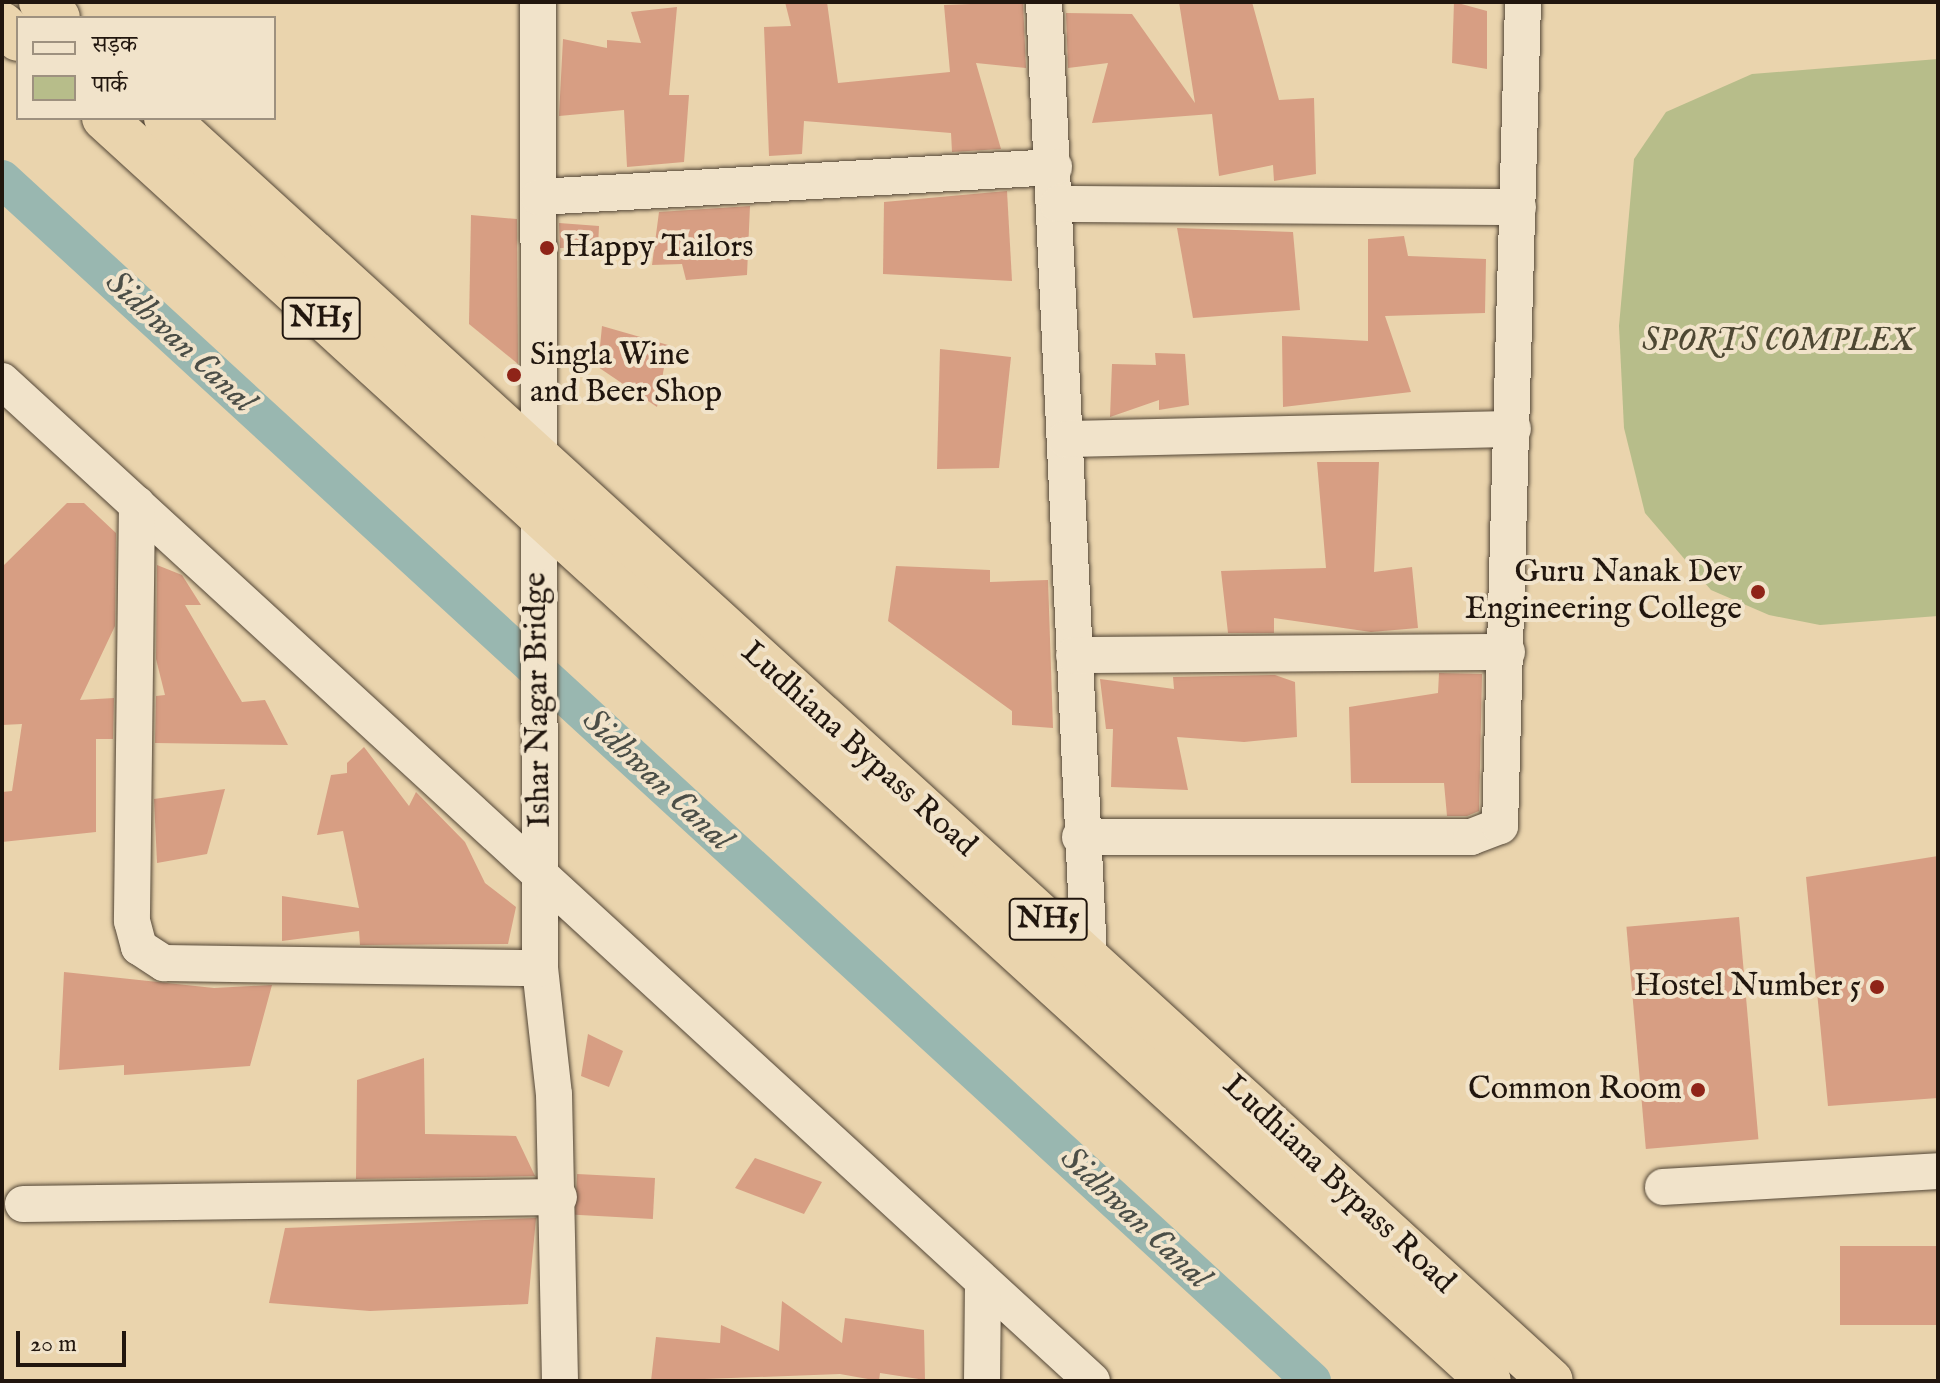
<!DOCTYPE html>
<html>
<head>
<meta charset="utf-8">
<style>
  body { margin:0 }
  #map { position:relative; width:1940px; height:1383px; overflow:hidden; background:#ead4ad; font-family:"IM FELL English","Noto Serif Devanagari",serif }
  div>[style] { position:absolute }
  .green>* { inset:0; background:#b7bd8a }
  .canal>* { height:38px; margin:-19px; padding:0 19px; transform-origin:19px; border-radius:19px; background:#99b7b0 }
  .building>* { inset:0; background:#d79e83; transform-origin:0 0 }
  .roads { filter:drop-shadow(0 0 2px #534636) drop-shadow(0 0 2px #534636) }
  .minor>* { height:36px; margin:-18px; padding:0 18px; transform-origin:18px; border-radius:18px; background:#f1e3ca }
  .highway>* { height:44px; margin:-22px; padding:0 22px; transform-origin:22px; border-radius:22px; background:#ead4ad }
  .dots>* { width:22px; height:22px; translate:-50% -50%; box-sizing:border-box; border:4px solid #f1e3ca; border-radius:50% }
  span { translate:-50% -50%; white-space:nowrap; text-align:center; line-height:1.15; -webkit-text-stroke:8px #f1e3ca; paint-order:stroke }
  .shield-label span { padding:2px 6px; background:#f1e3ca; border:2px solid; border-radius:6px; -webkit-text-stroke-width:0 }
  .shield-label { font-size:30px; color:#21160e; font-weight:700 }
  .poi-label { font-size:32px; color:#21160e }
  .left { translate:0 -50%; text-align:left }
  .right { translate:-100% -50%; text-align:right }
  .park-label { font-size:32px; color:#4e4833; font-style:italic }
  .street-label { font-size:32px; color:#21160e }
  .water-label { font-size:34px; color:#4b4e47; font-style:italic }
  .frame { position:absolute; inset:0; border:4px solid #21160e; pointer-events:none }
  .legend { position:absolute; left:16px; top:16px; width:260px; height:104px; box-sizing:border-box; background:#f1e3ca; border:2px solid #9e917f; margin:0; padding:10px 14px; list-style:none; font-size:24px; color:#21160e }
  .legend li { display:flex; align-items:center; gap:16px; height:40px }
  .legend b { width:40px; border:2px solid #9e917f }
  .scale { position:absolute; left:16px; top:1331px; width:110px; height:36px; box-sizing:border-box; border:4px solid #21160e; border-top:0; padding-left:10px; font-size:24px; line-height:28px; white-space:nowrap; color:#21160e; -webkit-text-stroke:6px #f1e3ca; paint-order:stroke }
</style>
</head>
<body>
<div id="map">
  <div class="green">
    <i style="clip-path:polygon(1938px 59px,1938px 616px,1820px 625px,1769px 615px,1711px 590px,1645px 513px,1624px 428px,1619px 326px,1634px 159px,1666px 112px,1752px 74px)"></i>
  </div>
  <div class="canal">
    <i style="left:2px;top:179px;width:1778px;rotate:42.54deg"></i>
  </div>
  <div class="building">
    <i style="clip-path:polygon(785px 2px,827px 2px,838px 83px,950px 72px,944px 5px,1023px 2px,1026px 68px,976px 63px,1001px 149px,952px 152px,951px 133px,804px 121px,802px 154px,769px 156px,764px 27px,791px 26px)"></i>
    <i style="clip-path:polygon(1179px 2px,1252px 2px,1279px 100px,1314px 98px,1316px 174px,1274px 181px,1273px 165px,1219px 176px,1212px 114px,1092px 123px,1108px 63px,1068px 68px,1066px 13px,1132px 14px,1195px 103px)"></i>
    <i style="clip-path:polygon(1454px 2px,1487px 11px,1487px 69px,1452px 63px)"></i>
    <i style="clip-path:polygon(677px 7px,669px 95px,689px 95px,684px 162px,627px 167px,624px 110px,559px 116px,563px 39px,607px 48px,607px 40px,641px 43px,631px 12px)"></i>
    <i style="clip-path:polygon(1007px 191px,1012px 281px,883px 274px,884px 202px)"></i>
    <i style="clip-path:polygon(750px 206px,747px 275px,686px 280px,682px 264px,652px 265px,659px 212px)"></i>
    <i style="clip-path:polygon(471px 215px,517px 219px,518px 364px,469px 324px)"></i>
    <i style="clip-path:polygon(559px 223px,599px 226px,598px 248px,560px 248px)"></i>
    <i style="clip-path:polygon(1177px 228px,1293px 232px,1300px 310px,1193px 318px)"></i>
    <i style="clip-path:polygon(1404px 236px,1408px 256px,1486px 259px,1485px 313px,1385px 316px,1411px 392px,1283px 407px,1282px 336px,1368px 341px,1368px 239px)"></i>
    <i style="clip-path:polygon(602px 326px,668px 345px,657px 407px,598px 367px)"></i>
    <i style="clip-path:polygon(940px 349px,1011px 357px,999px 468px,937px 469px)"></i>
    <i style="clip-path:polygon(1155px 353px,1185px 354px,1189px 405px,1159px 410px,1159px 400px,1110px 417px,1112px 364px,1156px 365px)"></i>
    <i style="clip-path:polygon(1317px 462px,1379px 462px,1374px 572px,1412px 567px,1418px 628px,1371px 632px,1274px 618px,1274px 633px,1228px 633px,1221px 571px,1326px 568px)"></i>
    <i style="clip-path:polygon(67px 503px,84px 503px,116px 533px,115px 626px,80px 700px,114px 698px,113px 739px,96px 739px,96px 832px,2px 842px,2px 792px,12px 791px,22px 724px,2px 725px,2px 567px)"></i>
    <i style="clip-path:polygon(157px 565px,182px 575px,201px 605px,185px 605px,242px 702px,265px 700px,288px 745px,155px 743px,156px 696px,165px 695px,156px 659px)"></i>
    <i style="clip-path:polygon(896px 566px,990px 570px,990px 582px,1048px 580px,1053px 728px,1012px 725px,1012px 711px,888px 621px)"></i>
    <i style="clip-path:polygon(1439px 673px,1482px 674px,1479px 811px,1467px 816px,1447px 816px,1444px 783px,1351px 783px,1349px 707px,1438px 693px)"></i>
    <i style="clip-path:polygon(1275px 675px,1295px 682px,1297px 737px,1244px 742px,1177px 737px,1188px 790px,1111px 787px,1113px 729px,1106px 729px,1100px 679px,1174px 689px,1173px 677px)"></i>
    <i style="clip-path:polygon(364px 747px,409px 806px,416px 792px,465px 842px,485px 883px,516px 907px,508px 944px,360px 945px,359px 931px,282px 941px,282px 896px,359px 908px,343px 831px,317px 835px,331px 775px,347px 773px,347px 763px)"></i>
    <i style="clip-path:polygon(225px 789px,207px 854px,157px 863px,154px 799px)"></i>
    <i style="clip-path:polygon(1938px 856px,1938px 1098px,1828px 1106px,1806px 877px)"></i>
    <i style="left:1739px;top:917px;width:223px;height:113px;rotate:85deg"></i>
    <i style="clip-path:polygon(64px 972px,214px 988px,272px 985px,250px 1066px,124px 1075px,124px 1065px,59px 1070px)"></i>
    <i style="clip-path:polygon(588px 1034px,623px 1051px,609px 1087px,581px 1076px)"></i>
    <i style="clip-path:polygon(424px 1058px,425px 1134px,516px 1136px,535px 1176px,356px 1179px,357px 1080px)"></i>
    <i style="clip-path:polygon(755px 1158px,822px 1182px,804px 1214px,735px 1188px)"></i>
    <i style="left:655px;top:1178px;width:41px;height:78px;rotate:93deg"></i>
    <i style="clip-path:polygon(536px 1218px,528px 1304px,370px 1311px,269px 1303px,285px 1228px)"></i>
    <i style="left:1938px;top:1246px;width:79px;height:98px;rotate:90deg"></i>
    <i style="clip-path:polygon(782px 1301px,842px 1343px,845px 1318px,924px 1330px,925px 1380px,880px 1373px,879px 1381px,840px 1374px,651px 1381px,656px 1337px,720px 1343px,721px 1325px,779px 1351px)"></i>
  </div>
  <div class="roads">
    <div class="minor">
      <i style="left:538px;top:2px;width:966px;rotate:89.88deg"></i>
      <i style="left:540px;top:968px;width:127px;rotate:83.7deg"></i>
      <i style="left:554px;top:1094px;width:287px;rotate:88.8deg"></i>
      <i style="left:1044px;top:2px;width:955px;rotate:87.3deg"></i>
      <i style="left:539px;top:197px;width:516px;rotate:-3.33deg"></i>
      <i style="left:1058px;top:204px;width:460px;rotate:0.4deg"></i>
      <i style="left:2px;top:381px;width:1479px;rotate:42.53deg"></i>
      <i style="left:1065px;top:439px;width:448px;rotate:-1.3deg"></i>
      <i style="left:137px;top:504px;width:417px;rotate:90.7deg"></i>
      <i style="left:132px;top:921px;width:27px;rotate:75deg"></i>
      <i style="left:139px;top:947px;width:30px;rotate:33deg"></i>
      <i style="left:164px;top:963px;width:376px;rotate:0.8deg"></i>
      <i style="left:1074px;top:655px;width:433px;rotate:-0.4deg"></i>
      <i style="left:1080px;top:837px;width:391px"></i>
      <i style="left:1471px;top:837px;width:31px;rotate:-21deg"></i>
      <i style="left:1500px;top:826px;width:824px;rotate:-88.4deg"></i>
      <i style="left:1663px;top:1187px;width:275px;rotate:-3.3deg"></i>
      <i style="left:23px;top:1204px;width:536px;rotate:-0.75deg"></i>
      <i style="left:982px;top:1381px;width:99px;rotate:-89.4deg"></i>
    </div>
    <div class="highway">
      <i style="left:41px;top:2px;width:23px;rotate:43deg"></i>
      <i style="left:2px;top:24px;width:22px;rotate:43deg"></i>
      <i style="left:104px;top:118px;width:1874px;rotate:42.36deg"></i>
      <i style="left:166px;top:118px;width:1874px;rotate:42.36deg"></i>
    </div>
  </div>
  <div class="dots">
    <i style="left:547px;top:248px;background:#8f2418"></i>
    <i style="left:514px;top:375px;background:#8f2418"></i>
    <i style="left:1758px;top:592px;background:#8f2418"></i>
    <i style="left:1877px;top:987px;background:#8f2418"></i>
    <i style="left:1698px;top:1090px;background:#8f2418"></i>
  </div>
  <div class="shield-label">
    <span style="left:321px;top:318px">NH5</span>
    <span style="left:1048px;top:919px">NH5</span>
  </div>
  <div class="poi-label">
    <span class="left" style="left:563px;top:248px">Happy Tailors</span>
    <span class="left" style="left:530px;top:375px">Singla Wine<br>and Beer Shop</span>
    <span class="right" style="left:1742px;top:592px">Guru Nanak Dev<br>Engineering College</span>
    <span class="right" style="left:1861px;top:987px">Hostel Number 5</span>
    <span class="right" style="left:1682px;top:1090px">Common Room</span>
  </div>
  <div class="park-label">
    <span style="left:1778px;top:342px">SPORTS COMPLEX</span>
  </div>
  <div class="street-label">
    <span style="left:539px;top:700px;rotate:-91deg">Ishar Nagar Bridge</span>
    <span style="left:858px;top:750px;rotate:42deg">Ludhiana Bypass Road</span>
    <span style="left:1338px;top:1185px;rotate:43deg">Ludhiana Bypass Road</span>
  </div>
  <div class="water-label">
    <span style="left:180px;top:342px;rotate:43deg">Sidhwan Canal</span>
    <span style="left:657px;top:780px;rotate:43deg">Sidhwan Canal</span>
    <span style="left:1135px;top:1218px;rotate:43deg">Sidhwan Canal</span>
  </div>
  <div class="frame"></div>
  <ul class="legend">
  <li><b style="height:10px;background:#f1e3ca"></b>सड़क</li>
  <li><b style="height:22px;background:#b7bd8a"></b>पार्क</li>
  </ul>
  <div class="scale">20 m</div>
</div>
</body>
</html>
